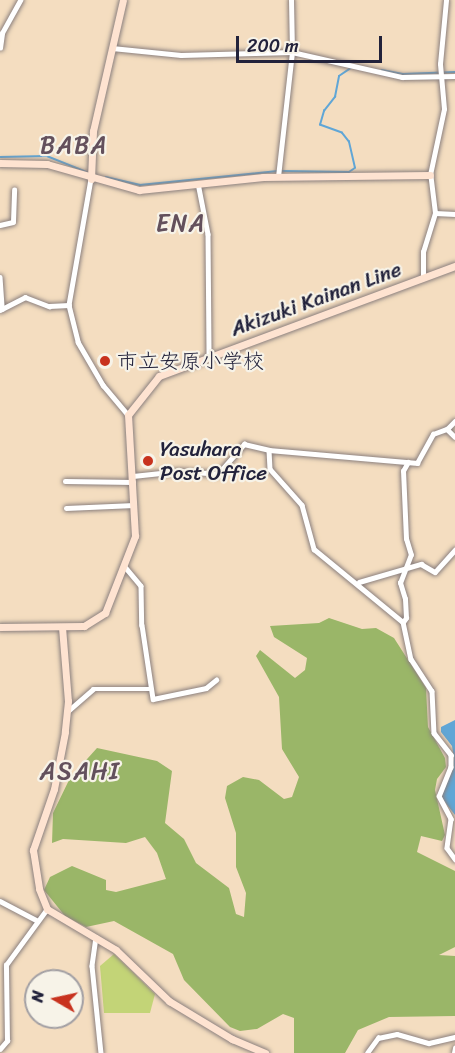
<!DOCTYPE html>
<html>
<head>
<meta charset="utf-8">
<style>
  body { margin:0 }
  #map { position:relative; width:455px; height:1053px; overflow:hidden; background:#f4ddc0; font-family:Sriracha,"Klee One",sans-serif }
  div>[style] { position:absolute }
  .green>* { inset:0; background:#c3d477 }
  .forest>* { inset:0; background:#9ab668 }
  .water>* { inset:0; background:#60a6d6 }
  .stream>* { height:1.5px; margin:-0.75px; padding:0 0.75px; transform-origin:0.75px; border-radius:0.75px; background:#60a6d6 }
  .roads { filter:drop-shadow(0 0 2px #8b807e) drop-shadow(0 0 2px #8b807e) }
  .street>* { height:4.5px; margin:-2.25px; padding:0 2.25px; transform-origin:2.25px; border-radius:2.25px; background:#fff }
  .secondary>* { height:7px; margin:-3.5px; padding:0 3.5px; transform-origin:3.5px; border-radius:3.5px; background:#fee3d1 }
  .dots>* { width:16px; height:16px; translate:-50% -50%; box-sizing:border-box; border:3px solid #f7f3e8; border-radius:50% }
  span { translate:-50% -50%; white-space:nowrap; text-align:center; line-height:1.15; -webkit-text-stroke:4.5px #f7f3e8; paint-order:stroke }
  .street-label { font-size:21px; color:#22223b }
  .poi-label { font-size:21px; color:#22223b }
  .left { translate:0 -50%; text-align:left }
  .quarter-label { font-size:24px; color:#63505c; letter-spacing:1.5px }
  .north { position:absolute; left:24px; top:969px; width:60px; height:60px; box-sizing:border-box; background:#f7f3e8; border:2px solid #a29fa3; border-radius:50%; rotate:279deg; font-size:16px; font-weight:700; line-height:24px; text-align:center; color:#22223b }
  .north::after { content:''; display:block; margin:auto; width:21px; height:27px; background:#c8321e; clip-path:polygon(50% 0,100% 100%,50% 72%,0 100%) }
  .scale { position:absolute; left:236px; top:36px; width:146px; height:27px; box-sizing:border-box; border:3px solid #22223b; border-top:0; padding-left:8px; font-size:18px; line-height:21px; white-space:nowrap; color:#22223b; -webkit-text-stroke:4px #f7f3e8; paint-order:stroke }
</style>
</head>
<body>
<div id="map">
  <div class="green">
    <i style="clip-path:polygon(114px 954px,155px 994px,150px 1013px,104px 1013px,100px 966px)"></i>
  </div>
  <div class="forest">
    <i style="clip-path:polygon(329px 618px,362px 629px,376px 628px,394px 638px,426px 688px,428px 727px,445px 758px,446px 767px,437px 779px,435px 790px,445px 835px,442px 841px,421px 836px,417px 852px,455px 871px,455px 947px,439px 955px,455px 956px,455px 1016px,389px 1017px,358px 1030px,345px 1053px,294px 1053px,294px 1018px,283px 1014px,257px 1029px,240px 1031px,230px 1027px,184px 980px,173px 954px,114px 921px,86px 927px,65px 916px,44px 890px,50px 877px,72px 866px,106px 880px,106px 890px,116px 892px,166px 879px,157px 853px,145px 837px,126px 843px,63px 839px,52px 843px,53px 813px,70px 778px,97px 748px,157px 761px,172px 771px,165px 823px,184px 839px,196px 863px,229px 888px,236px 914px,244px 917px,246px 893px,236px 867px,236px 833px,225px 798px,227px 786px,243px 777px,259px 780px,284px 799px,292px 797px,299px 777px,282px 749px,279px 697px,256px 656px,260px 650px,295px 678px,305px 670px,307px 658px,274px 637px,270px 626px,319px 623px)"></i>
  </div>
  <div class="water">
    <i style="clip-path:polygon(455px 720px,455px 815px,441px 797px,454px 759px,452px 746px,441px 732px,441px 727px)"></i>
  </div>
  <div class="stream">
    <i style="left:382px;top:70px;width:21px;rotate:11deg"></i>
    <i style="left:403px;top:74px;width:52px;rotate:-2.2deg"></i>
    <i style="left:0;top:157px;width:47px;rotate:-1.2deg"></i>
    <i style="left:47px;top:156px;width:43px;rotate:21.8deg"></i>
    <i style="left:282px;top:171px;width:67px;rotate:0.9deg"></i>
    <i style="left:349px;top:172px;width:7px;rotate:-34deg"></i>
    <i style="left:355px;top:168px;width:27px;rotate:-103deg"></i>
    <i style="left:349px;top:142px;width:11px;rotate:-128deg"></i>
    <i style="left:342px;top:133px;width:23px;rotate:-160deg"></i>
    <i style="left:320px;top:125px;width:15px;rotate:-74deg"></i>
    <i style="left:324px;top:111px;width:18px;rotate:-52deg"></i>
    <i style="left:335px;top:97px;width:21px;rotate:-79deg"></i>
    <i style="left:339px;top:76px;width:14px;rotate:-34deg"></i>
    <i style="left:106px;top:177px;width:35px;rotate:13deg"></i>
    <i style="left:140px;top:185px;width:138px;rotate:-5.8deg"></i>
  </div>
  <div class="roads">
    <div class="street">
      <i style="left:0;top:48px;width:15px;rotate:-82deg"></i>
      <i style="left:2px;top:33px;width:38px;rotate:-61deg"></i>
      <i style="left:112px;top:48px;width:69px;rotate:5.8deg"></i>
      <i style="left:181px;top:55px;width:111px;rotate:-1.5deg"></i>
      <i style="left:292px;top:52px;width:113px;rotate:12.8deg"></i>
      <i style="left:402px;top:77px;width:53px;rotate:-1.1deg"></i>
      <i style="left:278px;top:177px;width:126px;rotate:-83.6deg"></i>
      <i style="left:292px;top:52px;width:52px;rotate:-91.1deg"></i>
      <i style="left:91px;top:179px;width:128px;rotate:99.9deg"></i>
      <i style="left:69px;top:305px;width:38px;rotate:76deg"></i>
      <i style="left:78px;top:342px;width:50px;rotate:59.8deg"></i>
      <i style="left:103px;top:385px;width:39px;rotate:50deg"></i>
      <i style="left:198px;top:183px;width:52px;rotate:78.9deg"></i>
      <i style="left:208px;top:234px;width:121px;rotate:89.5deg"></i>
      <i style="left:435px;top:213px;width:20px;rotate:3deg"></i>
      <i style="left:0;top:225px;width:13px;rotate:-13deg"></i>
      <i style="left:13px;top:222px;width:32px;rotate:-88deg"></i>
      <i style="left:0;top:277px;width:32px;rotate:86deg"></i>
      <i style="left:423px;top:277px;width:25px;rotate:-90deg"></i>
      <i style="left:423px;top:252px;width:41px;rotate:-72.9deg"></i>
      <i style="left:435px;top:213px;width:38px;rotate:-97deg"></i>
      <i style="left:430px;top:175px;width:67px;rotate:-78deg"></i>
      <i style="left:444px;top:109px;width:45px;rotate:-95.1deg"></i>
      <i style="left:440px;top:64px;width:64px;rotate:-84.6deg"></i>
      <i style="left:0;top:310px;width:28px;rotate:-27deg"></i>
      <i style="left:25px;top:297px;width:26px;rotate:21deg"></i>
      <i style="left:49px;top:306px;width:20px;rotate:-3deg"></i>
      <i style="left:447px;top:429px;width:11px;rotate:45deg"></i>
      <i style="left:269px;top:450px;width:19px;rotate:87deg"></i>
      <i style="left:270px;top:469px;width:48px;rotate:48.4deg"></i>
      <i style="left:302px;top:505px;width:46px;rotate:74.7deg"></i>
      <i style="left:314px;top:549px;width:115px;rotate:39.4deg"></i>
      <i style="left:403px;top:622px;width:38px;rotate:78deg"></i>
      <i style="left:411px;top:659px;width:38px;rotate:57deg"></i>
      <i style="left:432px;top:691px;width:42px;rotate:87.3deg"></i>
      <i style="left:434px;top:733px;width:28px;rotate:52deg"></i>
      <i style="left:451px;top:755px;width:12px;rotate:90deg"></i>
      <i style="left:451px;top:767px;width:31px;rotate:112deg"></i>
      <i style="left:439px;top:796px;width:26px;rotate:62deg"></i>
      <i style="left:451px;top:819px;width:29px;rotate:98deg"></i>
      <i style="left:447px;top:848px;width:14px;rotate:54deg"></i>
      <i style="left:133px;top:476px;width:46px;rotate:-6.2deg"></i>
      <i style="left:179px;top:471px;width:39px;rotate:4deg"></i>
      <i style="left:218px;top:474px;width:40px;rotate:-49deg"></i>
      <i style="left:244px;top:444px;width:26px;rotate:13deg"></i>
      <i style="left:269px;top:450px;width:149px;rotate:5deg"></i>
      <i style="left:417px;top:463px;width:33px;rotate:-61deg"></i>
      <i style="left:433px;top:434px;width:15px;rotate:-20deg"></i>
      <i style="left:447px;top:429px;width:11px;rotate:-45deg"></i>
      <i style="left:65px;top:481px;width:68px;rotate:0.8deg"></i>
      <i style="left:66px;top:508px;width:68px;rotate:-2.5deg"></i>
      <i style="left:126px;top:568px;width:23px;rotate:50deg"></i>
      <i style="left:141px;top:586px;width:39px;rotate:89deg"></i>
      <i style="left:142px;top:625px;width:75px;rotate:81.5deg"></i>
      <i style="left:153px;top:699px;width:54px;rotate:-11.7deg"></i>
      <i style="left:206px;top:688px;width:13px;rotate:-39deg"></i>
      <i style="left:359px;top:582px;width:65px;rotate:-16.2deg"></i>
      <i style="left:421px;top:564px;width:16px;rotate:30deg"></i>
      <i style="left:435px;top:572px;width:30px;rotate:-48deg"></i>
      <i style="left:403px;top:622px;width:5px;rotate:-53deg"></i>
      <i style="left:406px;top:618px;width:19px;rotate:-93deg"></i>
      <i style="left:405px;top:599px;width:17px;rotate:-107deg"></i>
      <i style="left:400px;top:583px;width:30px;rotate:-69deg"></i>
      <i style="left:411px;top:555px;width:17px;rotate:-107deg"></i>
      <i style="left:406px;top:539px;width:68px;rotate:-92.5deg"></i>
      <i style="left:403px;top:471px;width:10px;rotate:-61deg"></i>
      <i style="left:68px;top:711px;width:33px;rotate:-41deg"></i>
      <i style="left:93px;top:689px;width:57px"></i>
      <i style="left:0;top:901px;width:41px;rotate:27.8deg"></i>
      <i style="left:96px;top:937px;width:29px;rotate:98deg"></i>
      <i style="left:92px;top:966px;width:87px;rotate:84.1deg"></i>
      <i style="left:0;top:1049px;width:11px;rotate:-49deg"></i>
      <i style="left:7px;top:1041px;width:76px;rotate:-90.8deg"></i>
      <i style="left:6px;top:965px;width:69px;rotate:-53.8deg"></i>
      <i style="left:367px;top:1053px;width:19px;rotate:-54deg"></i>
      <i style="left:378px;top:1038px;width:19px;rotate:-12deg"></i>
      <i style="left:397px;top:1034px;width:33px;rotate:16deg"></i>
      <i style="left:429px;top:1043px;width:27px;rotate:-13deg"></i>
      <i style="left:454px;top:1053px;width:5px;rotate:-79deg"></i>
    </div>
    <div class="secondary">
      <i style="left:0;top:163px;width:47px;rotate:1.2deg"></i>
      <i style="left:47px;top:164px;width:96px;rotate:15.8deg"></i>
      <i style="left:139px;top:190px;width:125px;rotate:-6deg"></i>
      <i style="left:263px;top:177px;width:167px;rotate:-0.7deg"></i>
      <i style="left:91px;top:179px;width:48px;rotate:-87.6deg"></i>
      <i style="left:93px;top:131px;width:134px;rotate:-77.1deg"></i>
      <i style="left:0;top:627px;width:84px;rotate:-0.7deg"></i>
      <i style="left:84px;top:626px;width:25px;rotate:-32deg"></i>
      <i style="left:105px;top:613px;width:83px;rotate:-68.7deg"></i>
      <i style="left:135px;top:536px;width:121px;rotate:-93.3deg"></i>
      <i style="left:128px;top:415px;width:50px;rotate:-51.5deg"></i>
      <i style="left:159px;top:376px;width:316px;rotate:-20.4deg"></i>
      <i style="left:62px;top:627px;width:74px;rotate:85.4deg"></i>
      <i style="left:68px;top:701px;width:31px;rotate:96deg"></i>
      <i style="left:65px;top:732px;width:58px;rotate:100.9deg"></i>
      <i style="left:54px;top:789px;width:65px;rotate:109deg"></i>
      <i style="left:33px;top:850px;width:39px;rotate:81deg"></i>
      <i style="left:39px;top:889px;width:22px;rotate:68deg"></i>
      <i style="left:47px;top:909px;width:80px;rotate:30.7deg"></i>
      <i style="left:116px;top:950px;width:74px;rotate:43.9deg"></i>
      <i style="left:169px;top:1001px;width:74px;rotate:31.1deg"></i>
      <i style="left:232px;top:1039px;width:36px;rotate:23deg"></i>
    </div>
  </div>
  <div class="dots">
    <i style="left:105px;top:361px;background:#c8321e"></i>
    <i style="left:148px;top:461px;background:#c8321e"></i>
  </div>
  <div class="street-label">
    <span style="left:316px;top:299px;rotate:-20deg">Akizuki Kainan Line</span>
  </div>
  <div class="poi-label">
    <span class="left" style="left:117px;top:361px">市立安原小学校</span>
    <span class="left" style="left:160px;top:461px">Yasuhara<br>Post Office</span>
  </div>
  <div class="quarter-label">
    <span style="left:74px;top:146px">BABA</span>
    <span style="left:181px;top:224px">ENA</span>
    <span style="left:80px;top:772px">ASAHI</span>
  </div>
  <div class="north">N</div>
  <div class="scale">200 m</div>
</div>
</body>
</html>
